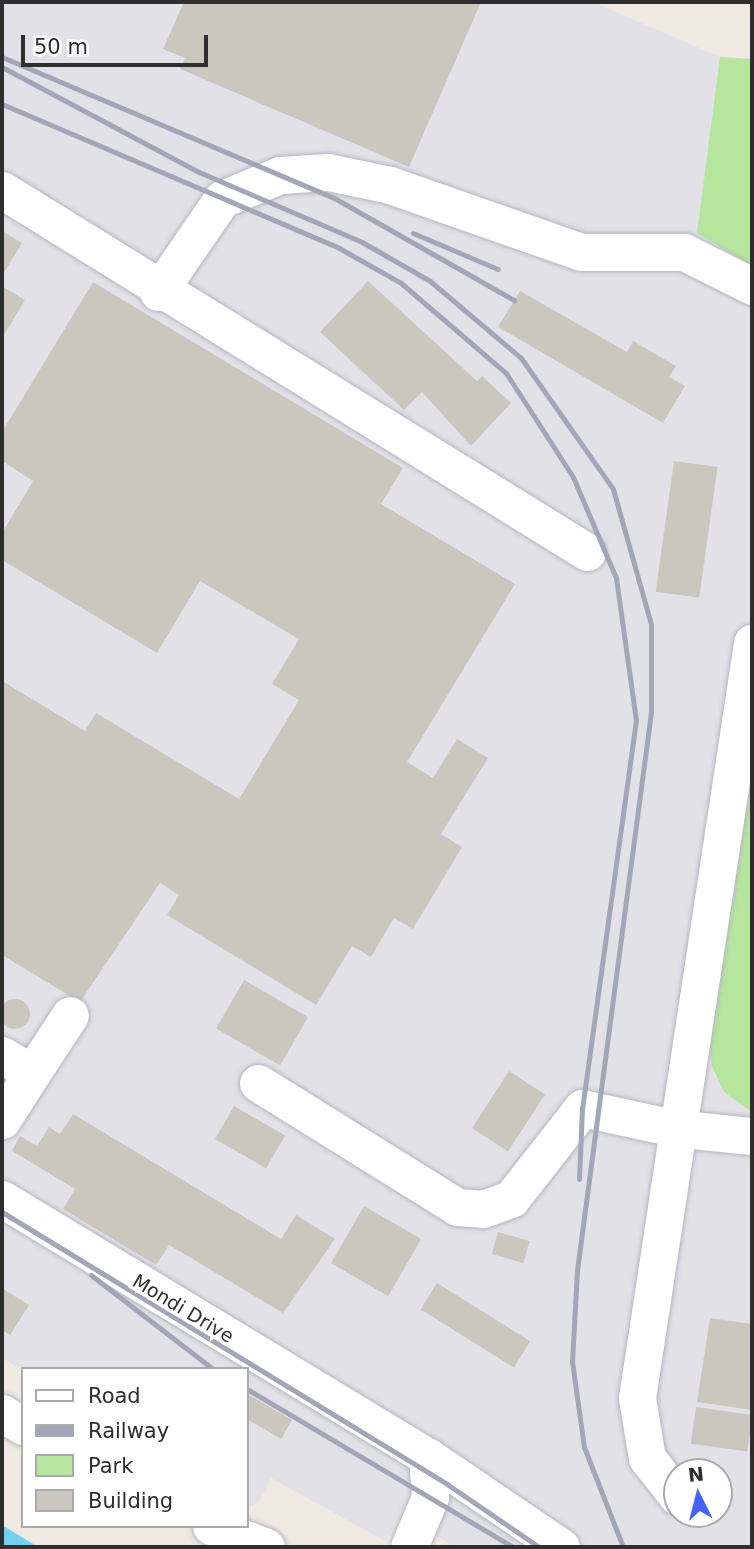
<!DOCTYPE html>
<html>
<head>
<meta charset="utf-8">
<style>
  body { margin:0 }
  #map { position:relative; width:754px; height:1549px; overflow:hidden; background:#efe9e1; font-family:"DejaVu Sans",sans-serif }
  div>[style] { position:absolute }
  .industrial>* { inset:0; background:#e3e1e8 }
  .green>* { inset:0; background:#b6e59e }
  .water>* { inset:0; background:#75cff0 }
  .building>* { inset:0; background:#cbc7bf; transform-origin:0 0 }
  .round { border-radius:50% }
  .roads { filter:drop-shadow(0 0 2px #b4b7c1) drop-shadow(0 0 2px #b4b7c1) }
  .minor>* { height:37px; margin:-18.5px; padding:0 18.5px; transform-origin:18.5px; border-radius:18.5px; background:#fff }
  .rail>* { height:5px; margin:-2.5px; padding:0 2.5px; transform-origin:2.5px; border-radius:2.5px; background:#a3a6b8 }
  span { translate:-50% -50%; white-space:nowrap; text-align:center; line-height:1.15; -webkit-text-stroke:7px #fff; paint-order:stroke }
  .street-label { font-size:19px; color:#2e2e2e }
  .frame { position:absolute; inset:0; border:4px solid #2e2e2e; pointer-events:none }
  .legend { position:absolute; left:21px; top:1367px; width:228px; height:161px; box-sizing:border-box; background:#fff; border:2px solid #ababab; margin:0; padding:9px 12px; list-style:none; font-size:21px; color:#2e2e2e }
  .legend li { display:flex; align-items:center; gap:14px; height:35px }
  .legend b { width:35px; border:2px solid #ababab }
  .north { position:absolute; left:663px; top:1458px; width:70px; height:70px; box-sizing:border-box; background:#fff; border:2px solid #ababab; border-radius:50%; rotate:354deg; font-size:19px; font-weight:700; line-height:28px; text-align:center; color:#2e2e2e }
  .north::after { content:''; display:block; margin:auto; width:24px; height:32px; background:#4264fb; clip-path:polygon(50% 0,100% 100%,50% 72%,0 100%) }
  .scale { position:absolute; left:21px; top:35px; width:187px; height:32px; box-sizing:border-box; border:4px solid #2e2e2e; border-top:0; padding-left:9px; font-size:21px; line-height:24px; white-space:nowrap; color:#2e2e2e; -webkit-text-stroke:5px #fff; paint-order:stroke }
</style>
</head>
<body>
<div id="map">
  <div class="industrial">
    <i style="clip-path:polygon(evenodd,2px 2px,593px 2px,720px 57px,752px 59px,752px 1547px,455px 1547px,401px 1515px,385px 1541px,271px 1478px,258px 1503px,247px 1507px,247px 1369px,23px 1370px,2px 1358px,2px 2px,677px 1472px,719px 1472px,719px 1514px,677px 1514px,677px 1472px)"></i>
  </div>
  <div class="green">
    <i style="clip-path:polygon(720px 57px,752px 59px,752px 266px,697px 233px)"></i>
    <i style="clip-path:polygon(752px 721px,752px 1112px,724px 1092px,712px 1066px,708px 1028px)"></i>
  </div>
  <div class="water">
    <i style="clip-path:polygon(2px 1525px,38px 1547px,2px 1547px)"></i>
  </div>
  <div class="building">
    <i style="clip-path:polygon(184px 2px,481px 2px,409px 167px,180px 69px,185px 58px,163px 49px)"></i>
    <i style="clip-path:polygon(2px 231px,22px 243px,2px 276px)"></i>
    <i style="clip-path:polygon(368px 281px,477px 381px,482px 376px,511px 403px,471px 446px,422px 392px,404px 410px,320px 332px)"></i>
    <i style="clip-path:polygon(93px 282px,403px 468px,381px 504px,515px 584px,407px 762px,433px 778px,457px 739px,488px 758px,441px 834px,462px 847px,413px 929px,394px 918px,371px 957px,352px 946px,316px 1005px,167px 915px,179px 895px,160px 883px,80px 1002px,2px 955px,2px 681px,85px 731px,96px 713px,239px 799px,299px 700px,272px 684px,299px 639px,200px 581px,157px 653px,2px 560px,2px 533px,33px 481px,2px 461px,2px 432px)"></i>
    <i style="clip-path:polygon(2px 286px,25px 300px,2px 338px)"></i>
    <i style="clip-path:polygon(520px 291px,627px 352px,633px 341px,676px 366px,669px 377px,685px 386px,663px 423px,498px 327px)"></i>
    <i style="left:674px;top:461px;width:44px;height:132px;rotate:8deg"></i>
    <i style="left:244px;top:980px;width:74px;height:56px;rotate:30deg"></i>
    <i class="round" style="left:0;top:999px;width:30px;height:30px"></i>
    <i style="left:509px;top:1071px;width:43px;height:68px;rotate:33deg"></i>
    <i style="left:234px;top:1106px;width:59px;height:38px;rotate:30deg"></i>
    <i style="clip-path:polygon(73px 1114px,281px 1239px,296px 1215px,335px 1239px,283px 1313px,169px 1245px,156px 1265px,63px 1209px,75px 1189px,12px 1151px,20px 1136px,37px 1146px,49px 1127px,60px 1134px)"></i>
    <i style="left:364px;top:1206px;width:66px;height:66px;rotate:30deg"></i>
    <i style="left:498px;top:1232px;width:33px;height:23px;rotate:16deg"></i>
    <i style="left:437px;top:1283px;width:110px;height:31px;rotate:32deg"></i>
    <i style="clip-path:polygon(2px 1288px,29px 1305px,10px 1335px,2px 1330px)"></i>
    <i style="clip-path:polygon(710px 1318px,752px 1324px,752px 1410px,697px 1402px)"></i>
    <i style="clip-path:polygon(247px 1394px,292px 1420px,281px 1439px,247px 1419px)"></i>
    <i style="left:696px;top:1407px;width:57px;height:37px;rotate:8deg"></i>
  </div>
  <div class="roads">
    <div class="minor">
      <i style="left:2px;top:190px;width:688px;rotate:31.75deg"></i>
      <i style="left:158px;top:292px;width:113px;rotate:-55.5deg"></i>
      <i style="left:222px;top:199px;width:63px;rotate:-22.5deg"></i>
      <i style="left:280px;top:175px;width:48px;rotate:-3.6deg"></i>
      <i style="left:328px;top:172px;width:63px;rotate:11.8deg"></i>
      <i style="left:390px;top:185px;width:202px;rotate:19.3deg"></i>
      <i style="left:581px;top:252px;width:103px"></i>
      <i style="left:684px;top:252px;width:76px;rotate:26.6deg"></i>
      <i style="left:2px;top:1055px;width:35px;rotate:31deg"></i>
      <i style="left:32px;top:1073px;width:56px;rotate:122.6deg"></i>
      <i style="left:32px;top:1073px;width:69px;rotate:-56.8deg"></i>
      <i style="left:258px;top:1083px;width:234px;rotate:31.9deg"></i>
      <i style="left:457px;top:1207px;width:26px;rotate:4deg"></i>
      <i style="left:483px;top:1209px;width:30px;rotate:-20deg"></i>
      <i style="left:511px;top:1199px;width:115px;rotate:-52deg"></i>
      <i style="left:582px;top:1108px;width:94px;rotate:12.3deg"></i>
      <i style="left:674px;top:1128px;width:78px;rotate:5.9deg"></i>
      <i style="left:2px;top:1199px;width:497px;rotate:31.2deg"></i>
      <i style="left:427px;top:1456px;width:41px;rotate:85.8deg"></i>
      <i style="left:430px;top:1497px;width:54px;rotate:112.8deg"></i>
      <i style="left:2px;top:1413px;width:25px;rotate:32deg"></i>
      <i style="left:427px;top:1456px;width:162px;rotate:34.2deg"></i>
      <i style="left:677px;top:1496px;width:48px;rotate:-128.3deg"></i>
      <i style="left:647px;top:1458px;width:61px;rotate:-99.5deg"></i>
      <i style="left:637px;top:1398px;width:764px;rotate:-81.34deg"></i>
      <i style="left:211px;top:1526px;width:59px;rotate:20.9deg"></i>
    </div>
  </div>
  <div class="rail">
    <i style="left:2px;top:57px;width:363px;rotate:23deg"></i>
    <i style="left:336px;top:199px;width:205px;rotate:29.6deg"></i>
    <i style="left:2px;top:67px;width:223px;rotate:28.1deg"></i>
    <i style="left:199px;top:172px;width:177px;rotate:23.2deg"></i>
    <i style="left:362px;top:242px;width:78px;rotate:29.8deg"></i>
    <i style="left:430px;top:281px;width:119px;rotate:40.2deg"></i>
    <i style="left:521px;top:358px;width:160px;rotate:54.9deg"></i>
    <i style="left:613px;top:489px;width:140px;rotate:74.3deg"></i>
    <i style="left:651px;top:624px;width:88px;rotate:90deg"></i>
    <i style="left:651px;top:712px;width:563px;rotate:97.55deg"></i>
    <i style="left:577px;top:1270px;width:91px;rotate:93.1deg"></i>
    <i style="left:572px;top:1361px;width:87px;rotate:82.1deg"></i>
    <i style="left:584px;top:1447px;width:107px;rotate:68.7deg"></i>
    <i style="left:2px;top:104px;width:366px;rotate:23.1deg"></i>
    <i style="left:339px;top:248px;width:71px;rotate:29.4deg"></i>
    <i style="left:401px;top:283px;width:138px;rotate:40.6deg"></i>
    <i style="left:506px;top:373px;width:124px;rotate:57.2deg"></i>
    <i style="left:573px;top:477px;width:110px;rotate:66.9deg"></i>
    <i style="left:616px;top:578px;width:143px;rotate:82deg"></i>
    <i style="left:636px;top:720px;width:392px;rotate:97.9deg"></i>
    <i style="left:582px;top:1108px;width:71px;rotate:92.4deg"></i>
    <i style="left:413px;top:233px;width:92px;rotate:23deg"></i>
    <i style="left:2px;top:1212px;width:522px;rotate:31.43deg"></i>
    <i style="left:447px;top:1484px;width:112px;rotate:34.4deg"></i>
    <i style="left:91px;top:1275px;width:154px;rotate:37.6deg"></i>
    <i style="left:247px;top:1389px;width:309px;rotate:30.7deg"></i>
  </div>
  <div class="street-label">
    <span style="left:183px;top:1309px;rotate:31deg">Mondi Drive</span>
  </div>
  <div class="frame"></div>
  <ul class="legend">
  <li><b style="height:9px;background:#fff"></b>Road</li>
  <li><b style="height:9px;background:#a3a6b8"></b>Railway</li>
  <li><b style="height:19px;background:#b6e59e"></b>Park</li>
  <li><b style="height:19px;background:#cbc7bf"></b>Building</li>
  </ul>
  <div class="north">N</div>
  <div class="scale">50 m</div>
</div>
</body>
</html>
